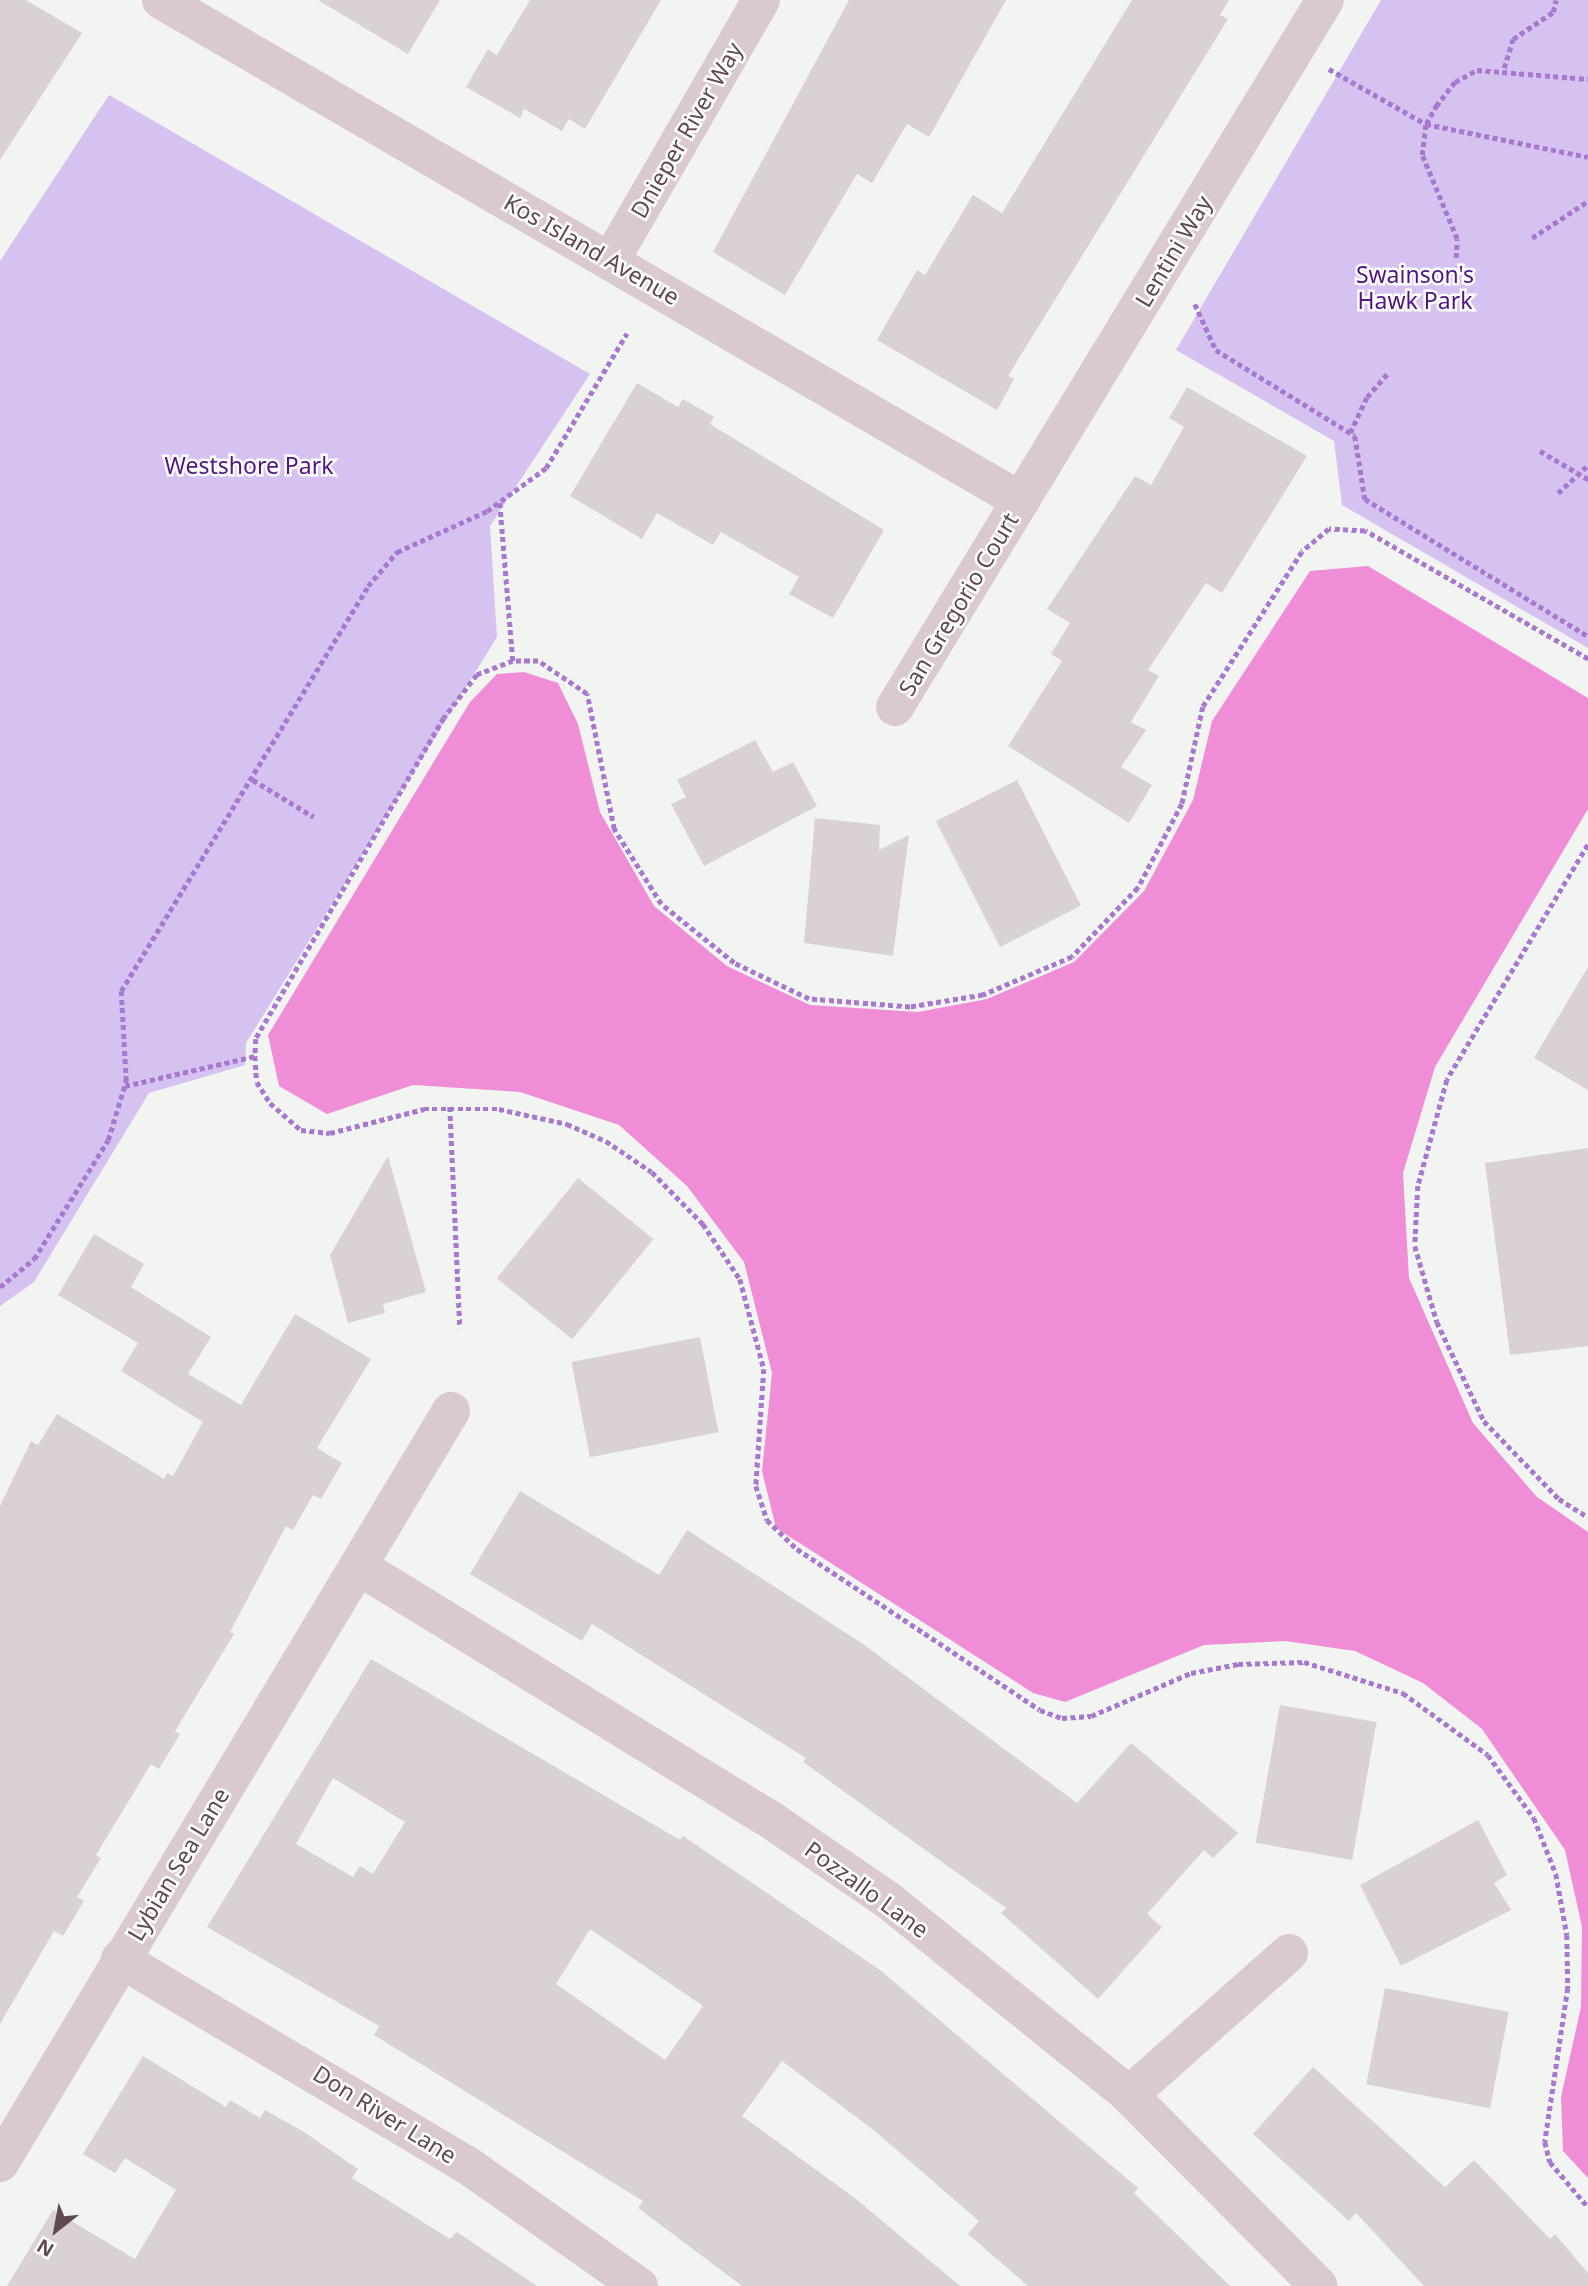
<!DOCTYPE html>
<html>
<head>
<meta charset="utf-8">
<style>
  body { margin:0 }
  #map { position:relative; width:1588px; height:2286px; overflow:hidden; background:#f2f4f2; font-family:"Noto Sans",sans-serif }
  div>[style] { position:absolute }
  .green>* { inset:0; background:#d5c2f1 }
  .water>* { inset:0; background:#ef8ed7 }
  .building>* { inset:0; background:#d9d1d4; transform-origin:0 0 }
  .path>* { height:4.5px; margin-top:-2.25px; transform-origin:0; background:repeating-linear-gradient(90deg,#a878d0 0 5px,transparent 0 8.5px) }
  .minor>* { height:38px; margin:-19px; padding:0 19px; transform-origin:19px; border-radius:19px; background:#dac9d1 }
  span { translate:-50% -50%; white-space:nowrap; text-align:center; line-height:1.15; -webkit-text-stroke:5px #fff; paint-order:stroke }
  .street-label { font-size:23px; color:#604955 }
  .park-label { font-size:23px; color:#511686 }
  .north { position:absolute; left:21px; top:2195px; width:70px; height:70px; -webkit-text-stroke:5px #fff; paint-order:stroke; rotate:211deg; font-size:19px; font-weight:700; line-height:28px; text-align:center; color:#604955 }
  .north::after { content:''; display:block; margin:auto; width:24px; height:32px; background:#604955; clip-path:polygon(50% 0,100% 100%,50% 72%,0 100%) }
</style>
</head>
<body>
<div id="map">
  <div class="green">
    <i style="clip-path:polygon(1381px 0,1588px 0,1588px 648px,1342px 505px,1334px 441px,1176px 350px)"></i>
    <i style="clip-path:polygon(109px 95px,590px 374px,490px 526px,497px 637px,246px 1043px,245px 1065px,149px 1093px,34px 1282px,0 1306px,0 261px)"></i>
  </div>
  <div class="water">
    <i style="clip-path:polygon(1368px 566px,1588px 698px,1588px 809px,1435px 1067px,1403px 1173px,1409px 1278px,1473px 1423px,1537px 1497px,1588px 1532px,1588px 2178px,1563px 2151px,1561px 2097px,1581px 2007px,1582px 1927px,1565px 1850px,1482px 1729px,1423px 1683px,1355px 1651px,1285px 1641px,1204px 1645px,1065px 1702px,1033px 1693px,776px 1528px,762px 1471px,772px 1373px,744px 1262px,687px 1186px,619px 1125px,520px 1092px,413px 1085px,327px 1114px,279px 1086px,268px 1035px,470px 702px,497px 674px,524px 672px,558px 683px,578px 724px,600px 812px,654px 906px,727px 966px,810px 1005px,918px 1012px,987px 999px,1074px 962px,1144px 891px,1193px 800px,1212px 721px,1310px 571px)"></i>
  </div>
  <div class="building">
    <i style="clip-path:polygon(0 0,26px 0,82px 33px,0 160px)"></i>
    <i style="clip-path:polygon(318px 0,440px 0,408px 54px)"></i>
    <i style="clip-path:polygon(530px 0,661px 0,585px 129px,569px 119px,562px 131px,524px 109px,520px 118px,466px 87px,488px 49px,497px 55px)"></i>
    <i style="clip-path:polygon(849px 0,1006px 0,929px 137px,907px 124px,872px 183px,857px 174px,785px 295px,713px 252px)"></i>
    <i style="clip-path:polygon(1132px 0,1229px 0,1220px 15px,1228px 19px,1008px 376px,1014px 379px,997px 410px,877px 340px,917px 270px,925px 275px,973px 195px,1002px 213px)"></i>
    <i style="clip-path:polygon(637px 383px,678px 407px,683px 399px,714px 417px,710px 424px,884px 530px,833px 618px,789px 594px,799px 577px,721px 532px,713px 545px,657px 513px,642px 539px,570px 496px)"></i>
    <i style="clip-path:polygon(1187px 387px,1307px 456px,1222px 593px,1206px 583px,1148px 670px,1159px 676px,1131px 722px,1146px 730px,1121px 767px,1152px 785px,1129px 823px,1008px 746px,1062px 661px,1051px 654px,1070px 623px,1047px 609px,1135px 476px,1151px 485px,1184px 427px,1169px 418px)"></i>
    <i style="clip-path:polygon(755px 740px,773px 772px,793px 762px,817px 806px,704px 866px,671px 804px,686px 797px,677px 780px)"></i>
    <i style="left:1017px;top:780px;width:141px;height:91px;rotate:63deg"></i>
    <i style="clip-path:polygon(815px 818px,880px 825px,879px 850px,909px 835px,893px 956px,804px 943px)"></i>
    <i style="clip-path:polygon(1588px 967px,1588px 1090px,1534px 1058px)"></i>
    <i style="clip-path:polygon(1588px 1148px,1588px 1346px,1510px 1355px,1485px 1163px)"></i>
    <i style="clip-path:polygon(388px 1156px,426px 1292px,383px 1304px,385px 1313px,348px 1323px,330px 1255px)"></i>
    <i style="left:578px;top:1178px;width:97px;height:129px;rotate:39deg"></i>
    <i style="clip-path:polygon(94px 1234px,144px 1264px,131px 1287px,211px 1337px,188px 1374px,241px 1405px,295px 1314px,371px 1359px,317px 1448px,342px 1463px,321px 1499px,313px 1495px,293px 1530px,286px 1526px,230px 1632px,234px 1634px,175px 1731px,180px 1734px,159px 1769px,151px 1764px,96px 1855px,101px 1858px,77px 1897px,84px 1901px,63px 1936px,54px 1931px,0 2024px,0 1506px,31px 1441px,38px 1445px,57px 1414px,164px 1479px,167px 1473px,173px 1476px,203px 1422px,121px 1371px,138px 1343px,58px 1295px)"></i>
    <i style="left:700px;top:1337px;width:97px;height:131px;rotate:79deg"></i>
    <i style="clip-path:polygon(520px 1491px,659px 1575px,687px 1530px,863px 1644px,1077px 1803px,1131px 1743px,1238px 1833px,1213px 1858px,1204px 1850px,1147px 1914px,1162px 1927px,1098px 1999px,1001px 1913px,1006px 1908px,803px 1762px,806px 1758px,592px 1624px,582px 1641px,470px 1574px)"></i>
    <i style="clip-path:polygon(evenodd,371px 1659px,680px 1840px,683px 1836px,880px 1970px,1138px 2188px,1134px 2193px,1230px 2286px,1028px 2286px,968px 2234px,979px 2221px,876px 2132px,782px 2061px,742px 2116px,856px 2199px,960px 2286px,742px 2286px,638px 2208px,643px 2201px,374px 2035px,379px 2026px,207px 1927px,371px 1659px,333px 1778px,405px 1822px,373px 1874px,360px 1866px,353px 1877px,296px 1844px,333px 1778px,371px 1659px,590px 1929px,703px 2006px,665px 2060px,556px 1984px,590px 1929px)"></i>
    <i style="left:1280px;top:1705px;width:98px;height:140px;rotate:10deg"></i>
    <i style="clip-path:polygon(1478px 1820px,1507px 1875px,1494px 1883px,1511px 1910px,1401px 1966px,1360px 1885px)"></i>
    <i style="left:1385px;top:1988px;width:126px;height:98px;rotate:11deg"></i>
    <i style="clip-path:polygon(143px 2056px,226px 2107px,230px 2100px,260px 2118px,265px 2110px,304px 2132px,358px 2169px,352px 2178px,450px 2239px,457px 2232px,537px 2286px,7px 2286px,53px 2210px,135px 2259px,176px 2190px,125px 2158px,115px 2173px,83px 2154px)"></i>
    <i style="clip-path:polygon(1313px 2067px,1445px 2187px,1474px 2160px,1550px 2239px,1555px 2234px,1588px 2273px,1588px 2286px,1424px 2286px,1356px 2213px,1349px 2221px,1253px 2134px)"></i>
  </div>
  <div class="path">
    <i style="left:1504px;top:68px;width:30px;rotate:-73deg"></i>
    <i style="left:1513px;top:39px;width:48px;rotate:-34deg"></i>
    <i style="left:1553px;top:12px;width:12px;rotate:-76deg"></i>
    <i style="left:1329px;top:69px;width:112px;rotate:29.6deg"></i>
    <i style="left:1426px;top:124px;width:165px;rotate:11.5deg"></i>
    <i style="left:1532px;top:238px;width:67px;rotate:-33.5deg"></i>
    <i style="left:1456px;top:258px;width:19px;rotate:-87deg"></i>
    <i style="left:1457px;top:239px;width:91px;rotate:-112.6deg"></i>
    <i style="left:1422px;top:155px;width:31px;rotate:-83deg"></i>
    <i style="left:1426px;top:124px;width:21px;rotate:-61deg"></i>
    <i style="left:1436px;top:106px;width:31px;rotate:-52deg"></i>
    <i style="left:1455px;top:82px;width:25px;rotate:-29deg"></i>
    <i style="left:1477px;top:70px;width:111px;rotate:4.6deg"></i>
    <i style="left:1195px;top:304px;width:51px;rotate:65.5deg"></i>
    <i style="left:1216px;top:350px;width:163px;rotate:31.7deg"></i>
    <i style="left:1355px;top:436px;width:64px;rotate:81deg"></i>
    <i style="left:1365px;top:499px;width:262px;rotate:31.6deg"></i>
    <i style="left:1350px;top:433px;width:40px;rotate:-65deg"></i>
    <i style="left:1367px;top:397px;width:33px;rotate:-49deg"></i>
    <i style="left:1540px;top:451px;width:56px;rotate:30.3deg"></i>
    <i style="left:1558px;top:493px;width:41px;rotate:-43deg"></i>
    <i style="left:500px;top:503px;width:159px;rotate:85.3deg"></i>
    <i style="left:1588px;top:659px;width:257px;rotate:-150.1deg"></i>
    <i style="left:1365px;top:531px;width:36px;rotate:-177deg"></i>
    <i style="left:1329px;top:529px;width:35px;rotate:140deg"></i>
    <i style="left:1302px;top:552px;width:184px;rotate:122.6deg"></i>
    <i style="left:1203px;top:707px;width:99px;rotate:102.2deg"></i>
    <i style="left:1182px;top:804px;width:95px;rotate:117.6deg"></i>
    <i style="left:1138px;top:888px;width:95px;rotate:133.7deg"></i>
    <i style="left:1072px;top:957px;width:97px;rotate:156.9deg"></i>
    <i style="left:983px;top:995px;width:74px;rotate:170.7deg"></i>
    <i style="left:910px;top:1007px;width:101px;rotate:-175.5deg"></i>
    <i style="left:809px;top:999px;width:83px;rotate:-154.4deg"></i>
    <i style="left:734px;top:963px;width:94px;rotate:-141.1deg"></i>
    <i style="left:661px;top:904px;width:89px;rotate:-122.1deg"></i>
    <i style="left:614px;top:829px;width:138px;rotate:-101.3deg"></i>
    <i style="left:587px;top:694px;width:59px;rotate:-146deg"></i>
    <i style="left:538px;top:661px;width:25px;rotate:180deg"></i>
    <i style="left:513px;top:661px;width:39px;rotate:159deg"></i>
    <i style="left:477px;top:675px;width:54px;rotate:127.5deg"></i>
    <i style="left:444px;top:718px;width:372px;rotate:120.4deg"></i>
    <i style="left:256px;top:1039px;width:17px;rotate:93deg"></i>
    <i style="left:255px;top:1056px;width:26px;rotate:86deg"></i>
    <i style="left:257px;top:1082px;width:25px;rotate:58deg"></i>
    <i style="left:270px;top:1103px;width:41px;rotate:41.1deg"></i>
    <i style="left:301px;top:1130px;width:29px;rotate:6deg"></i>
    <i style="left:330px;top:1133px;width:97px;rotate:-14.3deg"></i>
    <i style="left:424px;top:1109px;width:75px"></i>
    <i style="left:499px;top:1109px;width:70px;rotate:12.4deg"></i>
    <i style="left:567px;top:1124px;width:43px;rotate:23.6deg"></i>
    <i style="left:606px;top:1141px;width:55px;rotate:34deg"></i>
    <i style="left:652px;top:1172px;width:73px;rotate:45.6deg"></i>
    <i style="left:703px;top:1224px;width:66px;rotate:56.1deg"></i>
    <i style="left:740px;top:1279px;width:93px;rotate:75.1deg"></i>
    <i style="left:764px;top:1369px;width:117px;rotate:93.9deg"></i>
    <i style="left:756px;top:1486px;width:36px;rotate:72deg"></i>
    <i style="left:767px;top:1520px;width:42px;rotate:44deg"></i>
    <i style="left:797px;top:1549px;width:291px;rotate:33.5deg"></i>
    <i style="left:1040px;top:1710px;width:23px;rotate:20deg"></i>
    <i style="left:1062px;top:1718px;width:29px;rotate:-4deg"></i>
    <i style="left:1091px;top:1716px;width:109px;rotate:-23.3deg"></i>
    <i style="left:1191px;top:1673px;width:48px;rotate:-10.8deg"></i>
    <i style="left:1238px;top:1664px;width:66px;rotate:-1.7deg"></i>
    <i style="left:1304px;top:1662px;width:104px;rotate:17.4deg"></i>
    <i style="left:1403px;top:1693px;width:105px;rotate:36.1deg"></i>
    <i style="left:1488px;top:1755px;width:78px;rotate:53.9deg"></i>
    <i style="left:1534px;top:1818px;width:60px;rotate:68.6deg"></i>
    <i style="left:1556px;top:1874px;width:62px;rotate:79.8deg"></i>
    <i style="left:1567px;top:1935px;width:53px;rotate:88.9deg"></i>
    <i style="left:1568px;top:1988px;width:156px;rotate:98.5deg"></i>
    <i style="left:1545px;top:2142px;width:21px;rotate:76deg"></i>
    <i style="left:1550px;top:2162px;width:59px;rotate:49.8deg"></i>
    <i style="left:253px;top:780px;width:71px;rotate:31.2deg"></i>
    <i style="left:1588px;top:845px;width:274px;rotate:121deg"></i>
    <i style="left:1447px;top:1080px;width:110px;rotate:105.3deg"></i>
    <i style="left:1418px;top:1186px;width:60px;rotate:92.9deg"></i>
    <i style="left:1415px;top:1246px;width:79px;rotate:73.9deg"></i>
    <i style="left:1437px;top:1322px;width:110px;rotate:64.6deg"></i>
    <i style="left:1484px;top:1421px;width:108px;rotate:46.1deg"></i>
    <i style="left:1559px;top:1499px;width:34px;rotate:32deg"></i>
    <i style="left:125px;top:1086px;width:133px;rotate:-13deg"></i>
    <i style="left:450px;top:1107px;width:221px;rotate:87.4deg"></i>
    <i style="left:0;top:1287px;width:44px;rotate:-39.5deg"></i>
    <i style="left:34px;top:1259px;width:140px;rotate:-58.1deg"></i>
    <i style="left:108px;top:1140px;width:62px;rotate:-73deg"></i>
    <i style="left:126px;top:1081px;width:90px;rotate:-93.2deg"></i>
    <i style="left:121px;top:991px;width:474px;rotate:-58.6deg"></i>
    <i style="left:368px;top:586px;width:45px;rotate:-49.5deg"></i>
    <i style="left:397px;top:552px;width:99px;rotate:-24.5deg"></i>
    <i style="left:487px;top:511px;width:73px;rotate:-36.1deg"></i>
    <i style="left:546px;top:468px;width:157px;rotate:-59deg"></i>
  </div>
  <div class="minor">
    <i style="left:161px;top:0;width:995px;rotate:30.22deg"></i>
    <i style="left:611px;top:260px;width:300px;rotate:-60deg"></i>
    <i style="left:895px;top:707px;width:827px;rotate:-58.69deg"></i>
    <i style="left:358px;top:1566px;width:478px;rotate:31.6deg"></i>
    <i style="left:765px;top:1816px;width:150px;rotate:34.4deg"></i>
    <i style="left:889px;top:1901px;width:309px;rotate:38.9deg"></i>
    <i style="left:1129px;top:2095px;width:269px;rotate:45.2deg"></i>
    <i style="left:120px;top:1959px;width:407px;rotate:30.7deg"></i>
    <i style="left:470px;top:2167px;width:207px;rotate:35.2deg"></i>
    <i style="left:1129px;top:2095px;width:214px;rotate:-41.6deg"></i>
    <i style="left:0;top:2163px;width:877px;rotate:-59.05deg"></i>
  </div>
  <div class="street-label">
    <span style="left:686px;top:130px;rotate:-60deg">Dnieper River Way</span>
    <span style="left:592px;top:249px;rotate:30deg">Kos Island Avenue</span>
    <span style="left:1173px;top:251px;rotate:-59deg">Lentini Way</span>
    <span style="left:958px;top:604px;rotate:-59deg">San Gregorio Court</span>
    <span style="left:178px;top:1864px;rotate:-59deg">Lybian Sea Lane</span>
    <span style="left:867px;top:1889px;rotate:36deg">Pozzallo Lane</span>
    <span style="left:385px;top:2114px;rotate:32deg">Don River Lane</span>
  </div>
  <div class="park-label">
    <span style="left:1415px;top:287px">Swainson's<br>Hawk Park</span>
    <span style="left:249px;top:465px">Westshore Park</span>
  </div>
  <div class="north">N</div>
</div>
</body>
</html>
